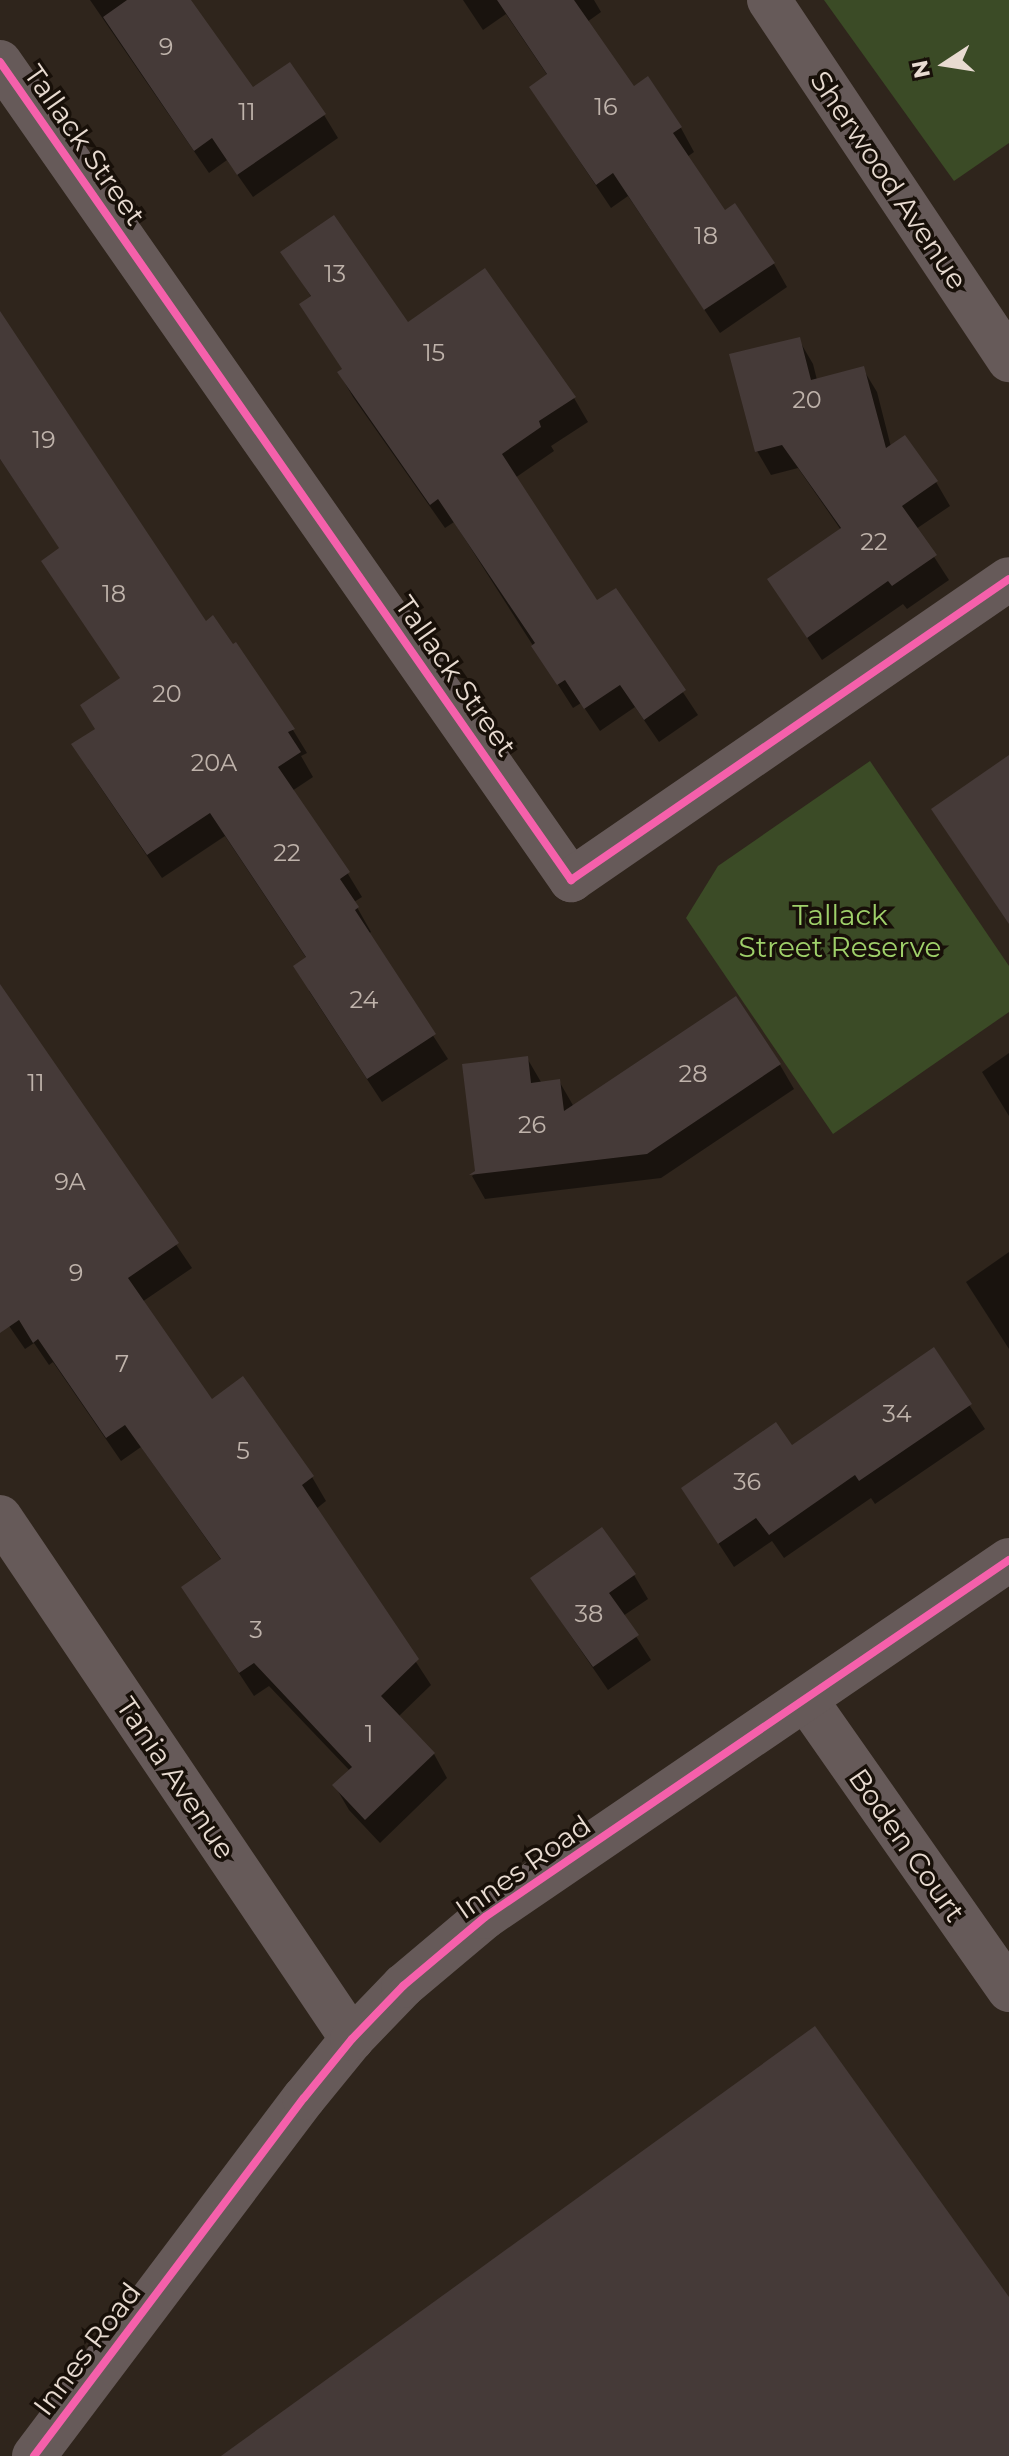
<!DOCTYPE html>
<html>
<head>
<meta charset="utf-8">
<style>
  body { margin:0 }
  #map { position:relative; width:1009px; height:2456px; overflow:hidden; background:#2f251c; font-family:Montserrat,sans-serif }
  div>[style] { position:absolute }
  .green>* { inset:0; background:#3b4b26 }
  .shadow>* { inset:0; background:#0007 }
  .building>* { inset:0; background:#453a38 }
  .street>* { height:44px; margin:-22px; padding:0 22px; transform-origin:22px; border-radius:22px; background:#665a59 }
  .cycleway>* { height:8px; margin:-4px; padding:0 4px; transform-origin:4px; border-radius:4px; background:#f560ab }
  span { translate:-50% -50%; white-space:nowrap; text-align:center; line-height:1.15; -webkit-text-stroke:7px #181009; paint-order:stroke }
  .number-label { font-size:24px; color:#bfb3ab }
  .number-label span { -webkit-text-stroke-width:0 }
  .street-label { font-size:28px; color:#e8dbd1 }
  .park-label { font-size:28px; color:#9fd06a }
  .north { position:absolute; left:905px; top:24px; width:80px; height:80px; -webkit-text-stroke:6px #181009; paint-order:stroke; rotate:258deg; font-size:22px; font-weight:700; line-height:32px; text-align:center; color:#e8dbd1 }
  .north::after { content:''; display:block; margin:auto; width:28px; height:36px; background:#e8dbd1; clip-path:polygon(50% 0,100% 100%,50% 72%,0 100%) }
</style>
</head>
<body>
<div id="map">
  <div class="green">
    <i style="clip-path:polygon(824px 0,1009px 0,1009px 143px,954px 181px)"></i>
    <i style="clip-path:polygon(870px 761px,1009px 966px,1009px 1012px,833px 1134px,686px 918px,718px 866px)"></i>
  </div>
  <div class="shadow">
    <i style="clip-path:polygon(90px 0,189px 0,253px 90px,324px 115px,338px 138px,253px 197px,227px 160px,209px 173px)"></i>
    <i style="clip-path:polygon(463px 0,594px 0,601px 12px,587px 22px,633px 88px,681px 128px,694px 152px,687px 157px,724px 213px,774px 264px,787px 287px,720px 333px,628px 196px,611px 208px,546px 111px,548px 76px,506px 14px,483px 30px)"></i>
    <i style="clip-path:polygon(283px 253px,408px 325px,574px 398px,588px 422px,551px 446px,554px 451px,515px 478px,597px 603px,615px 590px,698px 715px,659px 742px,635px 707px,600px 731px,581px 703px,573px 708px,454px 522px,445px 528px,353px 397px,339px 373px,343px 370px,301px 305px,312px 298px)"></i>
    <i style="clip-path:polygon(0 316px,205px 623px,293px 730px,307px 753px,301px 756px,313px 777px,292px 791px,348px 874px,362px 897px,354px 902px,371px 932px,368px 934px,448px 1059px,382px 1102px,309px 991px,307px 959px,225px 836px,162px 878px,88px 769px,97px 730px,121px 679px,61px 550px,0 459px)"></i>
    <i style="clip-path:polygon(799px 340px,813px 364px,817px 380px,863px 369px,877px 392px,891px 447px,936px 482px,950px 506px,916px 529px,949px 580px,907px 609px,903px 604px,822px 660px,769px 580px,841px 530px,798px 468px,771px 475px,757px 451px)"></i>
    <i style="clip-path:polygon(0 986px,192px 1268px,142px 1302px,212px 1402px,243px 1379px,312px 1477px,326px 1501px,316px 1509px,431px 1685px,398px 1717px,434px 1754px,447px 1778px,380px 1843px,349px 1810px,335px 1786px,350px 1771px,269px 1686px,254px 1696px,198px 1611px,222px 1561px,141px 1447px,121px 1461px,53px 1362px,49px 1365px,34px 1343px,25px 1349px,0 1313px)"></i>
    <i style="clip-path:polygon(1009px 1053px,1009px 1116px,982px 1072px)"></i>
    <i style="clip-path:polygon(527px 1058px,541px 1082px,559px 1081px,574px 1107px,780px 1065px,794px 1089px,661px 1178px,485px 1199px,472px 1176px,477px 1172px)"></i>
    <i style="clip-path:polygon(1009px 1252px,1009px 1349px,966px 1282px)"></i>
    <i style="clip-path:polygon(933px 1350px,985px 1429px,875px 1504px,871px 1498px,784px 1558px,772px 1541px,734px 1567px,683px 1489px,791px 1448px)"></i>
    <i style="clip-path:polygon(634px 1575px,648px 1599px,623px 1616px,651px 1660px,608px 1690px,532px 1579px)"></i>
  </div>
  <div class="building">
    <i style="clip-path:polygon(127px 0,191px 0,253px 87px,290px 62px,326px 114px,237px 175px,212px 138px,194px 151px,103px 17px)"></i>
    <i style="clip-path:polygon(497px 0,574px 0,634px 86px,648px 76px,682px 127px,673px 133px,725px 210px,735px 203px,775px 263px,704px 310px,613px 173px,596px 185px,529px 87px,547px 74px)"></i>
    <i style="clip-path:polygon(334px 215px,408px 322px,485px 268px,576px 397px,539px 421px,541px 427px,502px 454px,597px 600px,616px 588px,686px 690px,644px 720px,620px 685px,584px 709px,565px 680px,557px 685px,531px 646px,535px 643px,438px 499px,430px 505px,337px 372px,342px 369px,299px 304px,311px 296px,280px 252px)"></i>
    <i style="clip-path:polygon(0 311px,206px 621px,213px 615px,233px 644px,236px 642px,295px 729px,288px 732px,301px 752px,278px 767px,350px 872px,340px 879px,359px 907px,355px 910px,436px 1034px,367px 1079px,293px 966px,306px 957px,210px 813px,147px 855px,71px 744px,95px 729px,80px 705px,120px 678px,41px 561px,59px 548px,0 459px)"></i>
    <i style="clip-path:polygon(800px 337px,811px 380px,864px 366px,886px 448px,905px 435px,938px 481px,902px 506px,937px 555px,892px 586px,888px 581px,807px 638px,767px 579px,841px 528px,782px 445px,755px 452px,729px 354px)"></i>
    <i style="clip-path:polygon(1009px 755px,1009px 924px,931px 809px)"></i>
    <i style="clip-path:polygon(0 984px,179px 1243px,128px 1278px,212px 1399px,243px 1376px,314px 1476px,302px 1485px,419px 1659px,381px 1696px,435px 1753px,365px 1820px,332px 1785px,352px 1767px,254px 1663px,239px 1673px,181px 1587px,221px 1559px,125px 1425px,106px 1438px,38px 1339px,33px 1343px,19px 1320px,0 1333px)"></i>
    <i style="clip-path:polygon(736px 996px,781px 1064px,647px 1154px,469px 1175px,475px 1171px,462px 1064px,528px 1056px,531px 1083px,560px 1079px,564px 1111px)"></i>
    <i style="clip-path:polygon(934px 1347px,972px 1404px,859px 1481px,855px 1475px,769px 1535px,756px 1518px,718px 1544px,681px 1488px,776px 1422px,792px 1445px)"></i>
    <i style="clip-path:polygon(602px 1527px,636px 1574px,609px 1593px,639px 1635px,593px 1667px,530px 1578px)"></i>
    <i style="clip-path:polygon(815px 2026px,1009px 2297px,1009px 2456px,221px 2456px)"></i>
  </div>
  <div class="street">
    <i style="left:769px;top:0;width:433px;rotate:56.3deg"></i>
    <i style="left:0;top:62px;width:998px;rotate:55.08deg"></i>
    <i style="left:571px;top:880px;width:531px;rotate:-34.5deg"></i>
    <i style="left:0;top:1517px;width:630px;rotate:56.01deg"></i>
    <i style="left:806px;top:1700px;width:354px;rotate:55deg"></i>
    <i style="left:34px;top:2456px;width:448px;rotate:-53deg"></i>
    <i style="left:304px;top:2098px;width:76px;rotate:-50.9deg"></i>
    <i style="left:352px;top:2039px;width:74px;rotate:-46.1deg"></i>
    <i style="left:403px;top:1986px;width:107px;rotate:-40.1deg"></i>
    <i style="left:485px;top:1917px;width:634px;rotate:-34.27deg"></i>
  </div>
  <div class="cycleway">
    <i style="left:0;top:62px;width:998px;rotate:55.08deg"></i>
    <i style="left:571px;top:880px;width:531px;rotate:-34.5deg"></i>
    <i style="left:34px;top:2456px;width:448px;rotate:-53deg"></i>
    <i style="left:304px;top:2098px;width:76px;rotate:-50.9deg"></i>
    <i style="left:352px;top:2039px;width:74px;rotate:-46.1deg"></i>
    <i style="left:403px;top:1986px;width:107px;rotate:-40.1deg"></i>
    <i style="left:485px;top:1917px;width:634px;rotate:-34.27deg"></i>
  </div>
  <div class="number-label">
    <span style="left:166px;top:47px">9</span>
    <span style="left:606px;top:107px">16</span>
    <span style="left:247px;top:112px">11</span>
    <span style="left:706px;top:236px">18</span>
    <span style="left:335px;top:274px">13</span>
    <span style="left:434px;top:353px">15</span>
    <span style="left:807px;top:400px">20</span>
    <span style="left:44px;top:440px">19</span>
    <span style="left:874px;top:542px">22</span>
    <span style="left:114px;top:594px">18</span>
    <span style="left:167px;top:694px">20</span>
    <span style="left:214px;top:763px">20A</span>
    <span style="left:287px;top:853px">22</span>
    <span style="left:364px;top:1000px">24</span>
    <span style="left:693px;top:1074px">28</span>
    <span style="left:36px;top:1083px">11</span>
    <span style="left:532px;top:1125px">26</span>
    <span style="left:70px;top:1182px">9A</span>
    <span style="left:76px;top:1273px">9</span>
    <span style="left:122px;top:1364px">7</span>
    <span style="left:897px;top:1414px">34</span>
    <span style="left:243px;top:1451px">5</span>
    <span style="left:747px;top:1482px">36</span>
    <span style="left:589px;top:1614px">38</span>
    <span style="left:256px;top:1630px">3</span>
    <span style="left:369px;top:1734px">1</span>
  </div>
  <div class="street-label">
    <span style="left:85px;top:145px;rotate:55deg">Tallack Street</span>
    <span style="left:889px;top:180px;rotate:56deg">Sherwood Avenue</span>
    <span style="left:456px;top:676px;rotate:55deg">Tallack Street</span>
    <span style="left:176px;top:1778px;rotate:56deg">Tania Avenue</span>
    <span style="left:907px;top:1845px;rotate:55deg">Boden Court</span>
    <span style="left:523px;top:1867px;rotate:-35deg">Innes Road</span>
    <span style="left:87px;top:2349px;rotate:-53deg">Innes Road</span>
  </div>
  <div class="park-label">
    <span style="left:840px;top:931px">Tallack<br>Street Reserve</span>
  </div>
  <div class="north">N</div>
</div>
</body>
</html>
